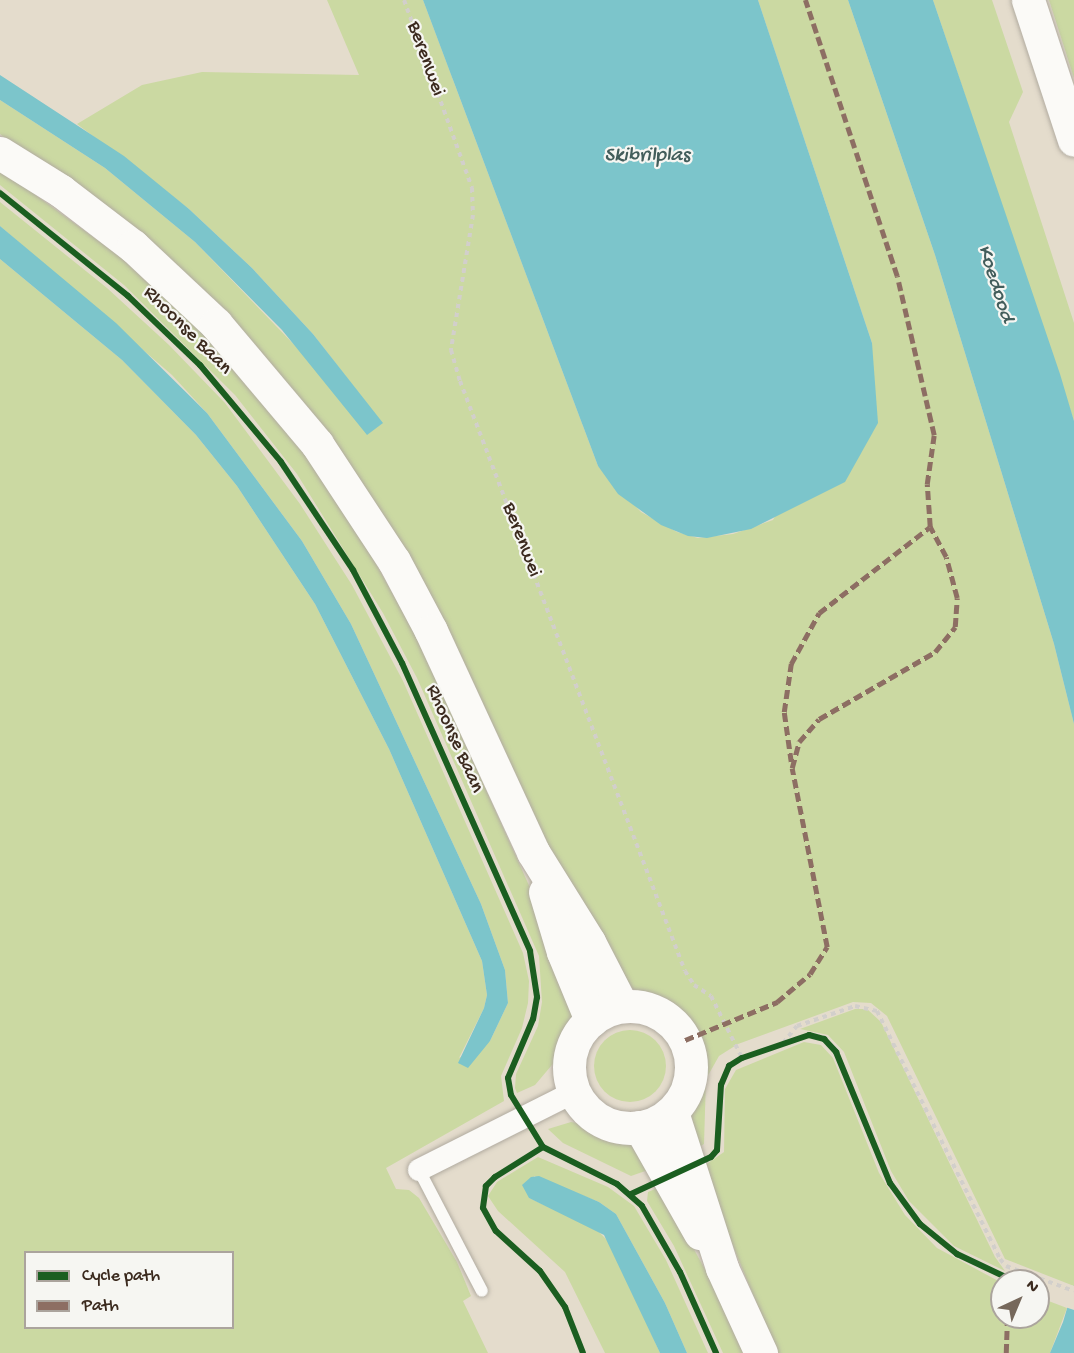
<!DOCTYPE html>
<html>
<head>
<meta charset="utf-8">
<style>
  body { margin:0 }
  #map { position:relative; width:1074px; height:1353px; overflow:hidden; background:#e4dccc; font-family:"Gochi Hand",sans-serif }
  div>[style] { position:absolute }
  .green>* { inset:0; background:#cbd9a2 }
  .round { border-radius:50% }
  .water>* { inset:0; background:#7cc5cb }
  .pier>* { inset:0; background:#e4dccc }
  .path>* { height:4px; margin-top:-2px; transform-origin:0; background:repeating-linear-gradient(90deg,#d2cfcb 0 4.5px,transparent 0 9px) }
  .roads { filter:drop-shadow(0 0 2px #b1aba0) drop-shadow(0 0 2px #b1aba0) }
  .lane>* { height:12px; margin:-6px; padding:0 6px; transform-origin:6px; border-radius:6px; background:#fbfaf7 }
  .street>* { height:22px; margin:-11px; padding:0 11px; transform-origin:11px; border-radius:11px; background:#fbfaf7 }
  .secondary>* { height:33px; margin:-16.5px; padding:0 16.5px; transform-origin:16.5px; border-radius:16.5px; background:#fbfaf7 }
  .secondary>.ring { margin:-16.5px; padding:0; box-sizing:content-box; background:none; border:33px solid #fbfaf7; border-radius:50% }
  .highway>* { height:33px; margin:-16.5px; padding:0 16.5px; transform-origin:16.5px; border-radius:16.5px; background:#fbfaf7 }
  .quiet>* { height:4.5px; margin-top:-2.25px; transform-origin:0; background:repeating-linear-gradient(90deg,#8d6e63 0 9px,transparent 0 13.5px) }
  .cycleway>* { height:6px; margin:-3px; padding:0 3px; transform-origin:3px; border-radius:3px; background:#1b5e20 }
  span { translate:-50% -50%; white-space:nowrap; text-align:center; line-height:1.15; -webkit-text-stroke:4.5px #f6f6f2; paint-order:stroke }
  .street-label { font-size:20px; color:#3b2a1e }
  .water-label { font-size:21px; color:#425d5b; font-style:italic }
  .legend { position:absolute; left:24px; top:1251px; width:210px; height:78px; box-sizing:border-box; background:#f6f6f2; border:2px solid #aba49d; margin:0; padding:8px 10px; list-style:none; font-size:18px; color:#3b2a1e }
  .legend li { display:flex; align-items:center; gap:12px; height:30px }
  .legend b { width:30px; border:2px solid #aba49d }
  .north { position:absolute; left:990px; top:1269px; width:60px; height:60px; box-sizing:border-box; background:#f6f6f2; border:2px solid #aba49d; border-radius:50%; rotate:44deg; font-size:16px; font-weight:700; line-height:24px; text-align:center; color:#3b2a1e }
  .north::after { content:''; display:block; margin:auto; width:21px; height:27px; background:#76685b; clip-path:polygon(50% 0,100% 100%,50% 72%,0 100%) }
</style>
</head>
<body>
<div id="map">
  <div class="green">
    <i style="clip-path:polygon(327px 0,423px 0,598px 466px,641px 512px,677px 532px,698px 538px,733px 534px,773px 520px,872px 343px,758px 0,848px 0,935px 255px,1054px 644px,1074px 724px,1074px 1286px,1005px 1259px,887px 1016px,871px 1003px,853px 1002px,738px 1044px,719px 1056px,706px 1079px,704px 1144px,693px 1151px,687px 1117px,701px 1072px,694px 1035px,671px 1009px,622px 983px,308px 410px,232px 321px,0 134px,0 100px,105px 168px,195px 242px,305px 356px,382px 423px,313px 334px,252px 268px,189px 209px,77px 124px,142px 85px,202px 72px,359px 75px)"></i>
    <i style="clip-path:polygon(933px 0,992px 0,1023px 92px,1009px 122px,1074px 323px,1074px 421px)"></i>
    <i style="clip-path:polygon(1049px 0,1074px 0,1074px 78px)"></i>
    <i style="clip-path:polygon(0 169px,119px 256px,200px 331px,304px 452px,362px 539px,418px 639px,536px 901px,574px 1014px,557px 1059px,535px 1085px,517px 1093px,515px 1088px,516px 1074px,538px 1026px,542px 1002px,539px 956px,417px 678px,383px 613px,297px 474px,235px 395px,124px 285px,0 185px)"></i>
    <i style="clip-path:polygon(evenodd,0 202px,107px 288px,169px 345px,225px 403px,300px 504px,352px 585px,403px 681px,523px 953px,529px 981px,528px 1003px,522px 1028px,501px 1076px,504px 1101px,386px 1168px,396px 1189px,409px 1190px,419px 1198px,457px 1262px,471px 1296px,463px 1301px,488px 1353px,0 1353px,0 259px,122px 360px,196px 435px,237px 486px,315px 604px,389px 749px,482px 961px,487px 995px,484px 1008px,459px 1058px,490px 1041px,508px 1003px,505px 970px,481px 904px,351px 624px,302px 541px,207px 413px,172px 375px,0 226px,0 202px,26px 1252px,232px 1252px,232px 1328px,26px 1328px,26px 1252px)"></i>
    <i style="clip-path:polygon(855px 1009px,867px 1009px,881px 1022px,995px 1257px,1005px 1271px,954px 1246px,909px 1201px,891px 1171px,844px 1052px,828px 1035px,800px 1029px)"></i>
    <i class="round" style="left:594px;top:1030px;width:72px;height:72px"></i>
    <i style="clip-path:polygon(804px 1042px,821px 1045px,833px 1058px,879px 1173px,905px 1215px,937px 1248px,1002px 1283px,1002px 1317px,1038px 1317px,1038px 1297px,1067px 1308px,1050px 1353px,777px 1353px,701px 1168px,724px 1152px,725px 1089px,736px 1070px)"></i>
    <i style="clip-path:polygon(571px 1122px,588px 1125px,634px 1146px,651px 1169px,631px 1176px,563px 1143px,548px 1129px)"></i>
    <i style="clip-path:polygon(538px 1157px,608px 1187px,634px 1206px,666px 1260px,708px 1353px,687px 1353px,665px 1303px,616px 1214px,599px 1202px,534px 1176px,529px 1198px,596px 1229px,611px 1244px,660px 1353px,605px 1353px,565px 1272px,498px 1211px,488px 1196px,497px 1182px)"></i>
    <i style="clip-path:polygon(660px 1187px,708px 1275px,744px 1353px,723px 1353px,674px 1246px,647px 1201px,648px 1192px)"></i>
  </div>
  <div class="water">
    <i style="clip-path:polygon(423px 0,758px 0,872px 343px,878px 423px,845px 482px,751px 529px,707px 538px,688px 536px,661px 525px,618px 494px,598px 466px)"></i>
    <i style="clip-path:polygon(848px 0,933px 0,1060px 374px,1074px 421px,1074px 724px,1054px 644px,935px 255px)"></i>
    <i style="clip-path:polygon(0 75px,124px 156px,189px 209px,252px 268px,313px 334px,383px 423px,367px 435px,282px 330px,195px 242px,105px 168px,0 100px)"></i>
    <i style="clip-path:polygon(0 226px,116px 323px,207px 413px,302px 541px,351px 624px,481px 904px,505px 970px,508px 1003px,490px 1041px,468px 1068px,458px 1063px,484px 1008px,487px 995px,482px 961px,389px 749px,315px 604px,237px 486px,196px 435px,122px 360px,0 259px)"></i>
    <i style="clip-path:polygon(539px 1176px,599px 1202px,616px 1214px,665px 1303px,687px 1353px,660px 1353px,604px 1235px,529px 1198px,522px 1185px,531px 1177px)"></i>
    <i style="clip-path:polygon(1074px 1285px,1074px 1353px,1050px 1353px,1063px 1322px)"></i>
  </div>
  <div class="pier">
    <i style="clip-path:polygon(1071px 1285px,1074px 1286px,1074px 1310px,1065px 1307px)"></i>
  </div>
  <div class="path">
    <i style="left:404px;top:0;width:200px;rotate:70.1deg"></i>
    <i style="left:472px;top:188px;width:27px;rotate:88deg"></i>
    <i style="left:473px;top:215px;width:137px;rotate:99.3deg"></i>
    <i style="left:451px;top:350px;width:32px;rotate:74deg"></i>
    <i style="left:460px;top:381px;width:631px;rotate:69.13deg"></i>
    <i style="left:685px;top:971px;width:17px;rotate:57deg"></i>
    <i style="left:694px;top:985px;width:20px;rotate:33deg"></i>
    <i style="left:711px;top:996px;width:69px;rotate:63.4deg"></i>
    <i style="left:783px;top:1043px;width:22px;rotate:-51deg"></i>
    <i style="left:797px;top:1026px;width:61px;rotate:-19deg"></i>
    <i style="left:855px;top:1006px;width:23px;rotate:13deg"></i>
    <i style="left:877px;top:1011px;width:277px;rotate:63.6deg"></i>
    <i style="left:1000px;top:1259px;width:9px;rotate:49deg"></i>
    <i style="left:1006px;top:1266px;width:72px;rotate:20.2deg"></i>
  </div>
  <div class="roads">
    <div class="lane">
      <i style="left:419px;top:1170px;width:136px;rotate:62.5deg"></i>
    </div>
    <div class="street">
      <i style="left:419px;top:1170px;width:174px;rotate:-26.7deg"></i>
    </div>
    <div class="secondary">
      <i style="left:0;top:153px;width:72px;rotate:31.9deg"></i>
      <i style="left:61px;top:191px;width:91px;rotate:37.4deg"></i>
      <i style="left:133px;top:246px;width:114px;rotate:43.2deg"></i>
      <i style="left:216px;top:324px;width:157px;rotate:49.9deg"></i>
      <i style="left:317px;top:444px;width:140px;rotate:56.7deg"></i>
      <i style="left:394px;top:561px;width:79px;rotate:62.1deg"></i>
      <i style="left:431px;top:631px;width:243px;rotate:65.2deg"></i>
      <i style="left:533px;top:852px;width:106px;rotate:58.1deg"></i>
      <i style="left:589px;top:942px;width:72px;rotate:62.7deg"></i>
      <i style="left:545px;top:892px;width:63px;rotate:73.3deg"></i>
      <i style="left:563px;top:952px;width:74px;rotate:67.6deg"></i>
      <i class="ring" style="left:569px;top:1006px;width:89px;height:89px"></i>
      <i style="left:672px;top:1112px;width:164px;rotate:72.2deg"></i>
      <i style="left:722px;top:1268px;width:94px;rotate:65.4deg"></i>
      <i style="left:640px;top:1127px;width:122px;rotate:60.5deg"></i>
    </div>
    <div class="highway">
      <i style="left:1028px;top:0;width:147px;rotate:71.8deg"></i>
    </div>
  </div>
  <div class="quiet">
    <i style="left:791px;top:762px;width:50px;rotate:-98deg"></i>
    <i style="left:784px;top:712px;width:49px;rotate:-81.7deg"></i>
    <i style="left:791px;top:664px;width:58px;rotate:-61.2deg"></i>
    <i style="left:819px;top:613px;width:140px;rotate:-37.8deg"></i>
    <i style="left:685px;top:1040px;width:100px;rotate:-22.4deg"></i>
    <i style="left:777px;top:1002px;width:43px;rotate:-40.3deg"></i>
    <i style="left:810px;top:974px;width:32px;rotate:-58deg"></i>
    <i style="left:827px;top:947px;width:182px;rotate:-101.1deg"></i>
    <i style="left:792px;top:768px;width:27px;rotate:-75deg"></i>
    <i style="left:799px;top:742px;width:30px;rotate:-49deg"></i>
    <i style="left:819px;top:719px;width:134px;rotate:-30deg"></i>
    <i style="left:935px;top:652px;width:32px;rotate:-51deg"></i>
    <i style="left:955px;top:627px;width:29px;rotate:-86deg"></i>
    <i style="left:957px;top:598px;width:42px;rotate:-105deg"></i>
    <i style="left:946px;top:557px;width:34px;rotate:-118deg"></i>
    <i style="left:930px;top:527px;width:43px;rotate:-94deg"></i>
    <i style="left:927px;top:484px;width:49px;rotate:-81.9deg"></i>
    <i style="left:934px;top:435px;width:163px;rotate:-103.1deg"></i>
    <i style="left:897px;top:276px;width:291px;rotate:-108.4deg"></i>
    <i style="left:1006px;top:1353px;width:36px;rotate:-88deg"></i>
  </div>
  <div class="cycleway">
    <i style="left:0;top:193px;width:164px;rotate:38.8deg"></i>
    <i style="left:128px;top:296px;width:100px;rotate:43.8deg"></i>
    <i style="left:200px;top:365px;width:126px;rotate:50.1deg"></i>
    <i style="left:281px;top:462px;width:130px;rotate:56.3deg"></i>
    <i style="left:353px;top:570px;width:105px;rotate:62.2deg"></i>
    <i style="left:402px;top:663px;width:315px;rotate:66deg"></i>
    <i style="left:530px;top:951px;width:47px;rotate:81.3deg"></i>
    <i style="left:537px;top:997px;width:22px;rotate:100deg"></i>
    <i style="left:533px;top:1019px;width:64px;rotate:113deg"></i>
    <i style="left:508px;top:1078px;width:17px;rotate:80deg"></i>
    <i style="left:511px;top:1095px;width:61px;rotate:58.4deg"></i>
    <i style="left:543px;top:1147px;width:83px;rotate:26.6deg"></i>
    <i style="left:617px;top:1184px;width:33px;rotate:41deg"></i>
    <i style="left:642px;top:1206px;width:76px;rotate:60.1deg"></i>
    <i style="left:680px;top:1272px;width:89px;rotate:66deg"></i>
    <i style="left:543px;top:1147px;width:57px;rotate:148deg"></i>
    <i style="left:495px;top:1177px;width:13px;rotate:135deg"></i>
    <i style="left:486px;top:1186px;width:22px;rotate:98deg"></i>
    <i style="left:483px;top:1208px;width:26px;rotate:61deg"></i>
    <i style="left:496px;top:1231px;width:59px;rotate:42.3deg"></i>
    <i style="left:540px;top:1271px;width:44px;rotate:55.2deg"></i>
    <i style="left:565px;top:1307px;width:49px;rotate:68.6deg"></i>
    <i style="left:631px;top:1194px;width:88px;rotate:-24.8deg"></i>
    <i style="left:711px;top:1157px;width:9px;rotate:-49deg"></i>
    <i style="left:717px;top:1150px;width:65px;rotate:-86.5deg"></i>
    <i style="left:721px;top:1085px;width:21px;rotate:-67deg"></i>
    <i style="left:729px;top:1066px;width:15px;rotate:-32deg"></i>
    <i style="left:742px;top:1058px;width:71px;rotate:-18.9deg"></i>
    <i style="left:809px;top:1035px;width:16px;rotate:15deg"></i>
    <i style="left:824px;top:1039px;width:18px;rotate:47deg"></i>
    <i style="left:836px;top:1052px;width:142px;rotate:67.6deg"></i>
    <i style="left:890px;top:1183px;width:51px;rotate:53.8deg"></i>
    <i style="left:920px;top:1224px;width:48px;rotate:39deg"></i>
    <i style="left:957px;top:1254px;width:63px;rotate:25.3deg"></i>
  </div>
  <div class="street-label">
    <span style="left:425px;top:59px;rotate:70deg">Berenwei</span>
    <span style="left:187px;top:331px;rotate:45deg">Rhoonse Baan</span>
    <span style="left:521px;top:540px;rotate:69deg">Berenwei</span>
    <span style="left:454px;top:739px;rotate:66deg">Rhoonse Baan</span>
  </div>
  <div class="water-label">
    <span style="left:647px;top:157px">Skibrilplas</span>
    <span style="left:994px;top:284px;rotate:72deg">Koedood</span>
  </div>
  <ul class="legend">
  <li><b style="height:8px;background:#1b5e20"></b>Cycle path</li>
  <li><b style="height:8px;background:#8d6e63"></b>Path</li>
  </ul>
  <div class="north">N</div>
</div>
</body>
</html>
